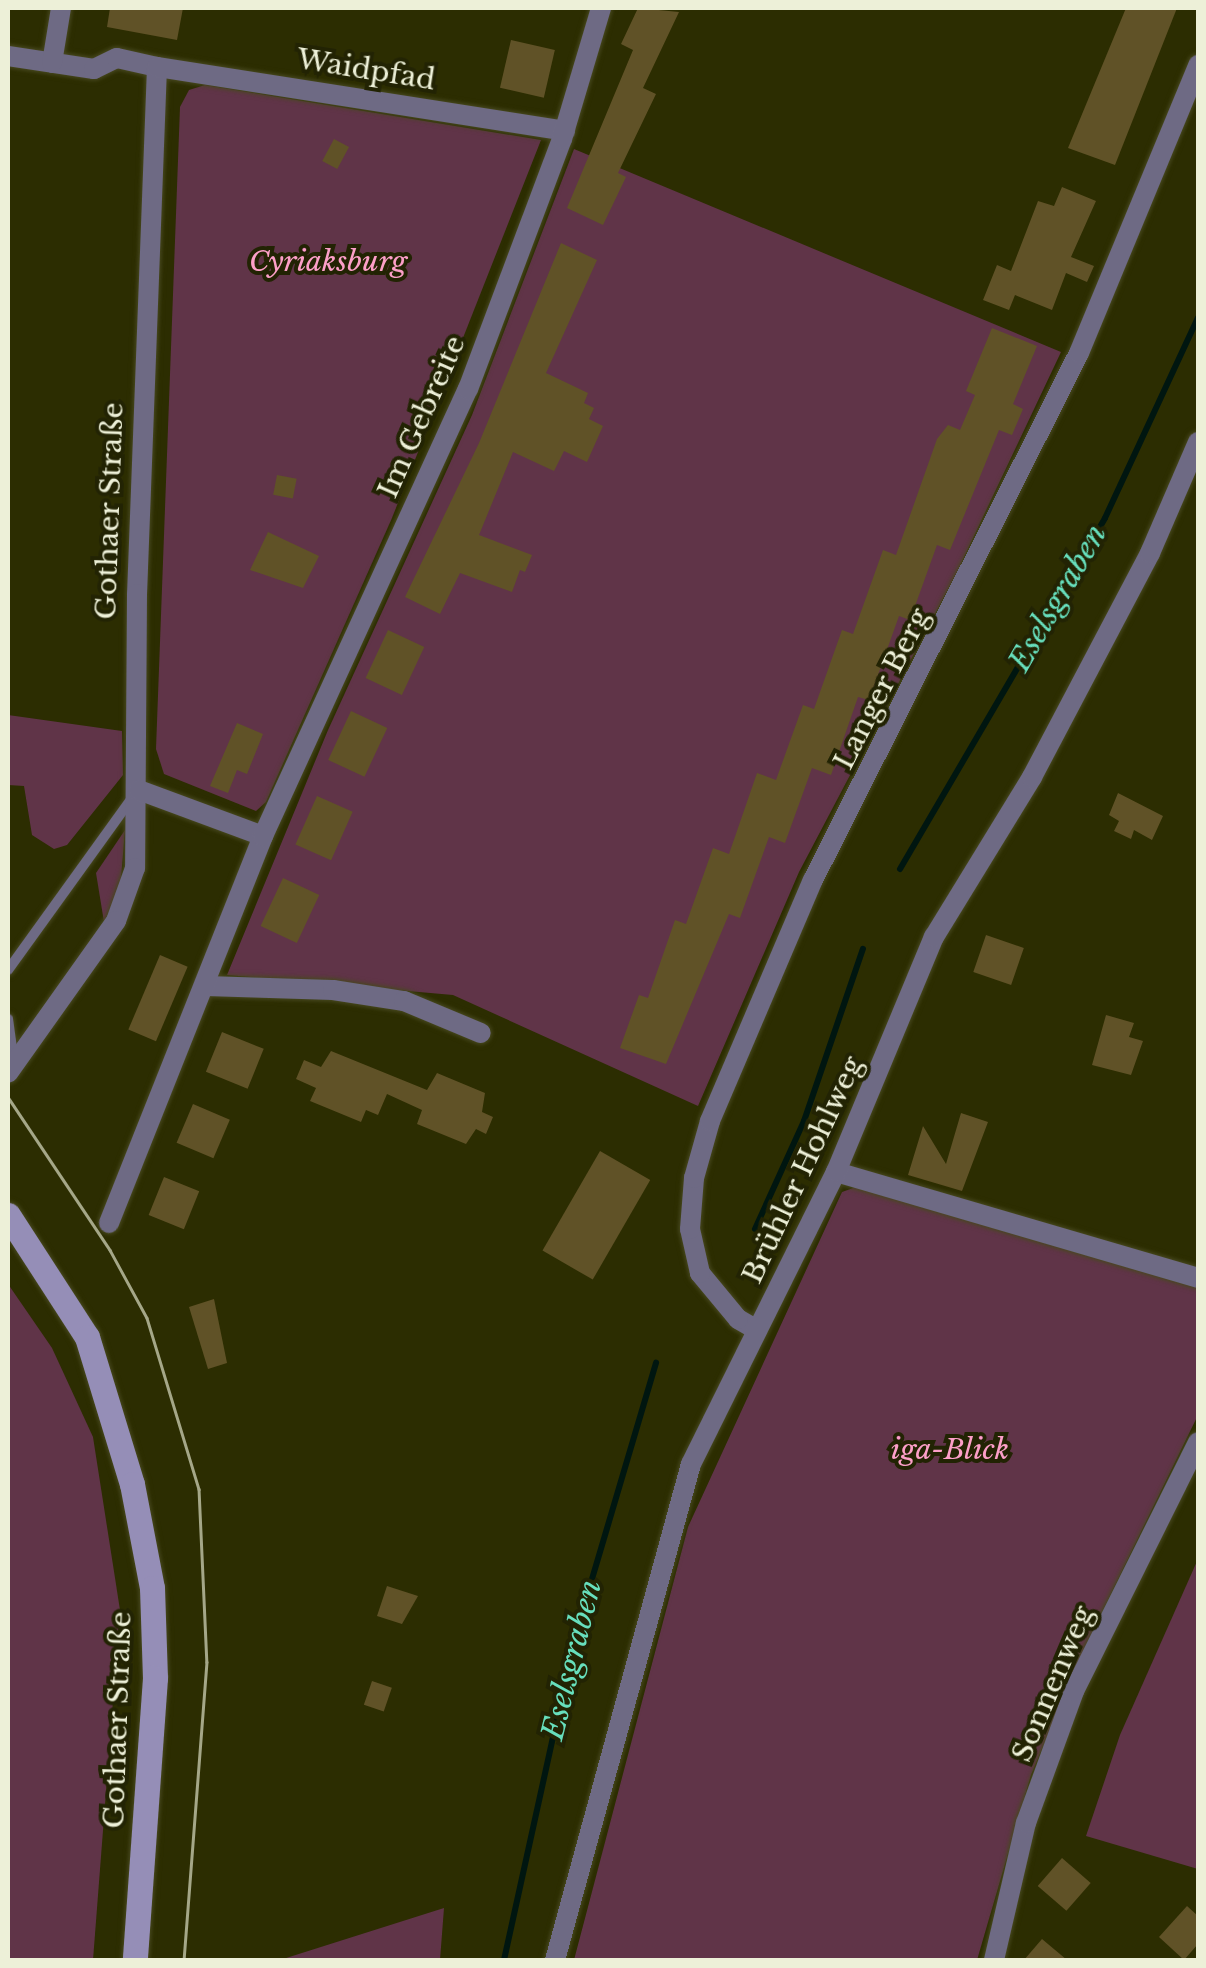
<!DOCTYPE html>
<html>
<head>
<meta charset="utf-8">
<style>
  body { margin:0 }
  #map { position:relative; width:1206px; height:1968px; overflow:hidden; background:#2c2d01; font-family:"Libre Baskerville",serif }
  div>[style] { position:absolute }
  .green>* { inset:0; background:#603448 }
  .stream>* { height:6px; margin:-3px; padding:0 3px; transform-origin:3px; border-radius:3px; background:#001610 }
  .building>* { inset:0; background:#605227; transform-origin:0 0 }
  .roads { filter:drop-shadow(0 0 2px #47481f) drop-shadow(0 0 2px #47481f) }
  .service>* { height:10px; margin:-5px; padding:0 5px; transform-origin:5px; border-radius:5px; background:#6e6a84 }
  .minor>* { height:20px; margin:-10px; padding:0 10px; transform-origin:10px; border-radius:10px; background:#6e6a84 }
  .secondary>* { height:25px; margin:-12.5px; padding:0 12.5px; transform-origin:12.5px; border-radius:12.5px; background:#958eb7 }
  .tram>* { height:2.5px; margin:-1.25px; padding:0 1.25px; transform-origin:1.25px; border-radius:1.25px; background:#a5a788 }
  span { translate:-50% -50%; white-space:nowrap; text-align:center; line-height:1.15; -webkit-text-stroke:8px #222303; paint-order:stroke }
  .street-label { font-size:28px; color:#edf0d8 }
  .park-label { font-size:28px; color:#fc9fc8; font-style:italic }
  .water-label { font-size:30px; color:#67dfbd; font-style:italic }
  .frame { position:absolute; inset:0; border:10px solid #edf0d8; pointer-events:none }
</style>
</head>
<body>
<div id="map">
  <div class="green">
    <i style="clip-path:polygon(205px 85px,541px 140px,392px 518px,266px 802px,256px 811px,164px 774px,156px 749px,180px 107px,189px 90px)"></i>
    <i style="clip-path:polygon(574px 149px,1061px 352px,956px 574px,799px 872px,698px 1106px,453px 995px,227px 975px,328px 730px,472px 415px)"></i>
    <i style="clip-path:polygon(8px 715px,122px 731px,123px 775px,67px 845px,54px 849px,32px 835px,24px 786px,8px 785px)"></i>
    <i style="clip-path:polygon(125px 830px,120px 890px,104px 922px,96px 873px)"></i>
    <i style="clip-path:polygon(856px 1187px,1198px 1287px,1198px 1415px,1084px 1649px,1031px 1775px,977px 1960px,574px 1960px,688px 1527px,842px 1192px)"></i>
    <i style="clip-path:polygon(8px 1284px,52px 1348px,93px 1437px,120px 1610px,93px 1960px,8px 1960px)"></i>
    <i style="clip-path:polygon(1198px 1559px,1198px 1869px,1086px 1836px,1120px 1735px)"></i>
    <i style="clip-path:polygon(444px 1908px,440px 1960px,276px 1960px,283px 1959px)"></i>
  </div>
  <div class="stream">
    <i style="left:900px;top:869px;width:406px;rotate:-59.7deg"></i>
    <i style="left:1105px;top:518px;width:221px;rotate:-65.1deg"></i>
    <i style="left:755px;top:1229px;width:119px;rotate:-65.6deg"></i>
    <i style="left:804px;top:1121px;width:182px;rotate:-71.1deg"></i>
    <i style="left:504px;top:1960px;width:335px;rotate:-77.6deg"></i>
    <i style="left:576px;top:1633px;width:282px;rotate:-73.5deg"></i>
  </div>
  <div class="building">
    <i style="clip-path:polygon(110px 8px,183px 8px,177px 40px,107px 27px)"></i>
    <i style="clip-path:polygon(638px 8px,679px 12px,643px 88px,656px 94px,618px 173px,626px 177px,603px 225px,567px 208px,633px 50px,621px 44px)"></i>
    <i style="clip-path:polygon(1126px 8px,1177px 8px,1115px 165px,1068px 148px)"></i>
    <i style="left:511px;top:40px;width:45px;height:49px;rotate:13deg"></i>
    <i style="left:334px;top:139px;width:17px;height:25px;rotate:28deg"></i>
    <i style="clip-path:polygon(1062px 187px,1096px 201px,1071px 257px,1094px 266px,1087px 282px,1066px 273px,1052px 310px,1015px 295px,1009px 310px,983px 300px,997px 265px,1011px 271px,1038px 201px,1054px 206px)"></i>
    <i style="clip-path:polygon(561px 243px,597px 260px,546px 373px,588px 393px,584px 403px,594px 408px,589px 419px,603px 426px,587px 462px,564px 451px,554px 471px,513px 452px,479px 535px,532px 555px,525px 572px,520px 570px,512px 592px,460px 573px,440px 614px,405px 597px,479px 443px)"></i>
    <i style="clip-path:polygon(992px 328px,1037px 346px,1013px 404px,1023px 409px,1012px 435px,999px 430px,950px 550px,937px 545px,910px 620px,899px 616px,869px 700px,858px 697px,831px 775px,812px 768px,785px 843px,769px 837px,740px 918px,729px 914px,666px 1064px,620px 1048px,639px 995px,648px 998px,675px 920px,686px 924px,713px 848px,729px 854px,757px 773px,776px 780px,803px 705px,814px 709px,842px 630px,853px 634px,883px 550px,896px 555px,937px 439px,948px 425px,960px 430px,975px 395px,966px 391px)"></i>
    <i style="left:277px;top:475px;width:20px;height:20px;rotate:11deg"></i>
    <i style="clip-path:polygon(268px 532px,319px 556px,303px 588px,250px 570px)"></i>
    <i style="left:388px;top:630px;width:40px;height:53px;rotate:25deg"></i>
    <i style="left:351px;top:711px;width:40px;height:54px;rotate:25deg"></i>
    <i style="clip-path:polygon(237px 723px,263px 734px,247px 774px,237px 770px,228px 793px,210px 786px)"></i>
    <i style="clip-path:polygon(1118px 793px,1163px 816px,1152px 840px,1134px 830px,1131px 839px,1114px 831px,1119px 821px,1109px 815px)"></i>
    <i style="left:317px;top:796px;width:39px;height:53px;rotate:24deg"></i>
    <i style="left:283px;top:878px;width:40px;height:53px;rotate:25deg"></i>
    <i style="left:986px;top:935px;width:40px;height:39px;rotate:19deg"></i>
    <i style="left:160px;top:955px;width:30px;height:81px;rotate:23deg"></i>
    <i style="clip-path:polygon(1106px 1015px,1134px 1023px,1129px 1037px,1143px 1041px,1131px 1075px,1092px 1065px)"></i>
    <i style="left:222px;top:1032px;width:45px;height:43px;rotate:22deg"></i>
    <i style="clip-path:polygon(331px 1051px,427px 1090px,437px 1073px,485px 1093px,482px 1112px,493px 1117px,486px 1134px,476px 1129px,466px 1144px,417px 1124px,422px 1110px,387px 1094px,378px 1115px,366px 1110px,361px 1122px,310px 1101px,316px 1088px,296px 1079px,304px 1060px,321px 1067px)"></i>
    <i style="left:193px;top:1104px;width:40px;height:42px;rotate:23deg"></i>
    <i style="clip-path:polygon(961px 1113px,988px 1122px,962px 1191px,908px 1175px,923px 1126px,946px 1164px)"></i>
    <i style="left:600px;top:1151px;width:58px;height:115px;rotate:30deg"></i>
    <i style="left:164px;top:1177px;width:38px;height:41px;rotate:22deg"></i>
    <i style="clip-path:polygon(214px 1299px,227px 1363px,208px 1369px,189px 1307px)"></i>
    <i style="clip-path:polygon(387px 1586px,418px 1596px,402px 1624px,377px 1616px)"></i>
    <i style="left:372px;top:1681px;width:21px;height:25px;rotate:19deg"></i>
    <i style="left:1062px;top:1858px;width:38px;height:37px;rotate:41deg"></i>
    <i style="clip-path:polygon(1187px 1906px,1198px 1916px,1198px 1944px,1184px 1960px,1159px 1937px)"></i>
    <i style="clip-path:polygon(1042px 1939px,1067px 1960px,1024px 1960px)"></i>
  </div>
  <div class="roads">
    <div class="service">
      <i style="left:8px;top:970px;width:213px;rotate:-54.2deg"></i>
      <i style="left:8px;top:1019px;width:44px;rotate:82.2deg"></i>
    </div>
    <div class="minor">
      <i style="left:8px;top:56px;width:87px;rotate:8.6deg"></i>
      <i style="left:94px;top:69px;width:25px;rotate:-26deg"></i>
      <i style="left:117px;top:58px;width:41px;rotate:12.7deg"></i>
      <i style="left:157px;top:67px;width:527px;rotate:92.17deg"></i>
      <i style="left:137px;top:594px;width:274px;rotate:90.4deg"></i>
      <i style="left:135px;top:868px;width:56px;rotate:109.7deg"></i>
      <i style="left:116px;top:921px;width:186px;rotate:125.4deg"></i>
      <i style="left:52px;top:63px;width:56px;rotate:-80.7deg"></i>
      <i style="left:157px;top:67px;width:413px;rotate:8.9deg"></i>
      <i style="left:139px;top:790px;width:132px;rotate:20.4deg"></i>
      <i style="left:206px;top:986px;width:127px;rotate:1.8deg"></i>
      <i style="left:333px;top:990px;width:72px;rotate:8.8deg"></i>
      <i style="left:404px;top:1001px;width:83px;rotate:22.6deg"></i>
      <i style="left:836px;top:1172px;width:377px;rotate:16.3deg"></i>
      <i style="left:109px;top:1223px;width:417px;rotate:-68.3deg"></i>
      <i style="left:263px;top:836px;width:492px;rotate:-65.4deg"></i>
      <i style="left:468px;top:389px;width:267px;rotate:-69.4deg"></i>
      <i style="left:562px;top:139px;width:137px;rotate:-73.4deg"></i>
      <i style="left:757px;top:1330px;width:22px;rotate:-150deg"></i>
      <i style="left:738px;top:1319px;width:60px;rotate:-129.6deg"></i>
      <i style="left:700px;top:1273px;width:45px;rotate:-102.8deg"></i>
      <i style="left:690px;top:1229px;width:51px;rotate:-85.5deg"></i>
      <i style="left:694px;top:1178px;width:59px;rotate:-74.3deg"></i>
      <i style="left:710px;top:1121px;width:262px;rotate:-66.9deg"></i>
      <i style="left:813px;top:880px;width:590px;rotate:-63.22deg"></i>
      <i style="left:1079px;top:353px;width:312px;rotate:-67.5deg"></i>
      <i style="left:555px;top:1960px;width:514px;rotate:-74.67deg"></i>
      <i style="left:691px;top:1464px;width:326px;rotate:-63.6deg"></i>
      <i style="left:836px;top:1172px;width:255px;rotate:-67.4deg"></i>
      <i style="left:934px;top:937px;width:188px;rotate:-58.5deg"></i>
      <i style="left:1032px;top:777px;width:253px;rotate:-62.2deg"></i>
      <i style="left:1150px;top:553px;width:121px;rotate:-66.6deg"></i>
      <i style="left:994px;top:1960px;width:141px;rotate:-76.9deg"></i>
      <i style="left:1026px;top:1823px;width:140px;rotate:-70deg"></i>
      <i style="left:1074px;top:1691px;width:278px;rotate:-63.5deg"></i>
    </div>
    <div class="secondary">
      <i style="left:8px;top:1215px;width:145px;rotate:57.1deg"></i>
      <i style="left:87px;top:1337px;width:154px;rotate:73deg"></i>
      <i style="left:132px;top:1484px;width:106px;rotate:79.1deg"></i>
      <i style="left:152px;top:1588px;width:90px;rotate:88.1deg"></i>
      <i style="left:155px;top:1678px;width:283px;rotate:94.1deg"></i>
    </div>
  </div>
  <div class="tram">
    <i style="left:8px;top:1097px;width:184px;rotate:56.3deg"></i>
    <i style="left:110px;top:1250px;width:77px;rotate:61.4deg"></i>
    <i style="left:147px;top:1318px;width:179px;rotate:73.1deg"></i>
    <i style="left:199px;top:1489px;width:173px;rotate:87.4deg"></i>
    <i style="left:207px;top:1662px;width:299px;rotate:94.4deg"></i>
  </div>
  <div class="street-label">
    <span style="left:366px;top:70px;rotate:9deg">Waidpfad</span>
    <span style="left:422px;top:417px;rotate:-66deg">Im Gebreite</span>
    <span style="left:110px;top:511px;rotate:-88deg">Gothaer Straße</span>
    <span style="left:882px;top:689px;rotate:-63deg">Langer Berg</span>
    <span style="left:803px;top:1170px;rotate:-65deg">Brühler Hohlweg</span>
    <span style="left:1053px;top:1684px;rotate:-67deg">Sonnenweg</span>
    <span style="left:118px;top:1720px;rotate:-88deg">Gothaer Straße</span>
  </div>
  <div class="park-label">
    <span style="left:328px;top:262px">Cyriaksburg</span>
    <span style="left:950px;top:1450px">iga-Blick</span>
  </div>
  <div class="water-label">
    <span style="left:1058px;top:598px;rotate:-60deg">Eselsgraben</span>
    <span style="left:572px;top:1660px;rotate:-76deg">Eselsgraben</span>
  </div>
  <div class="frame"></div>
</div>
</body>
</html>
